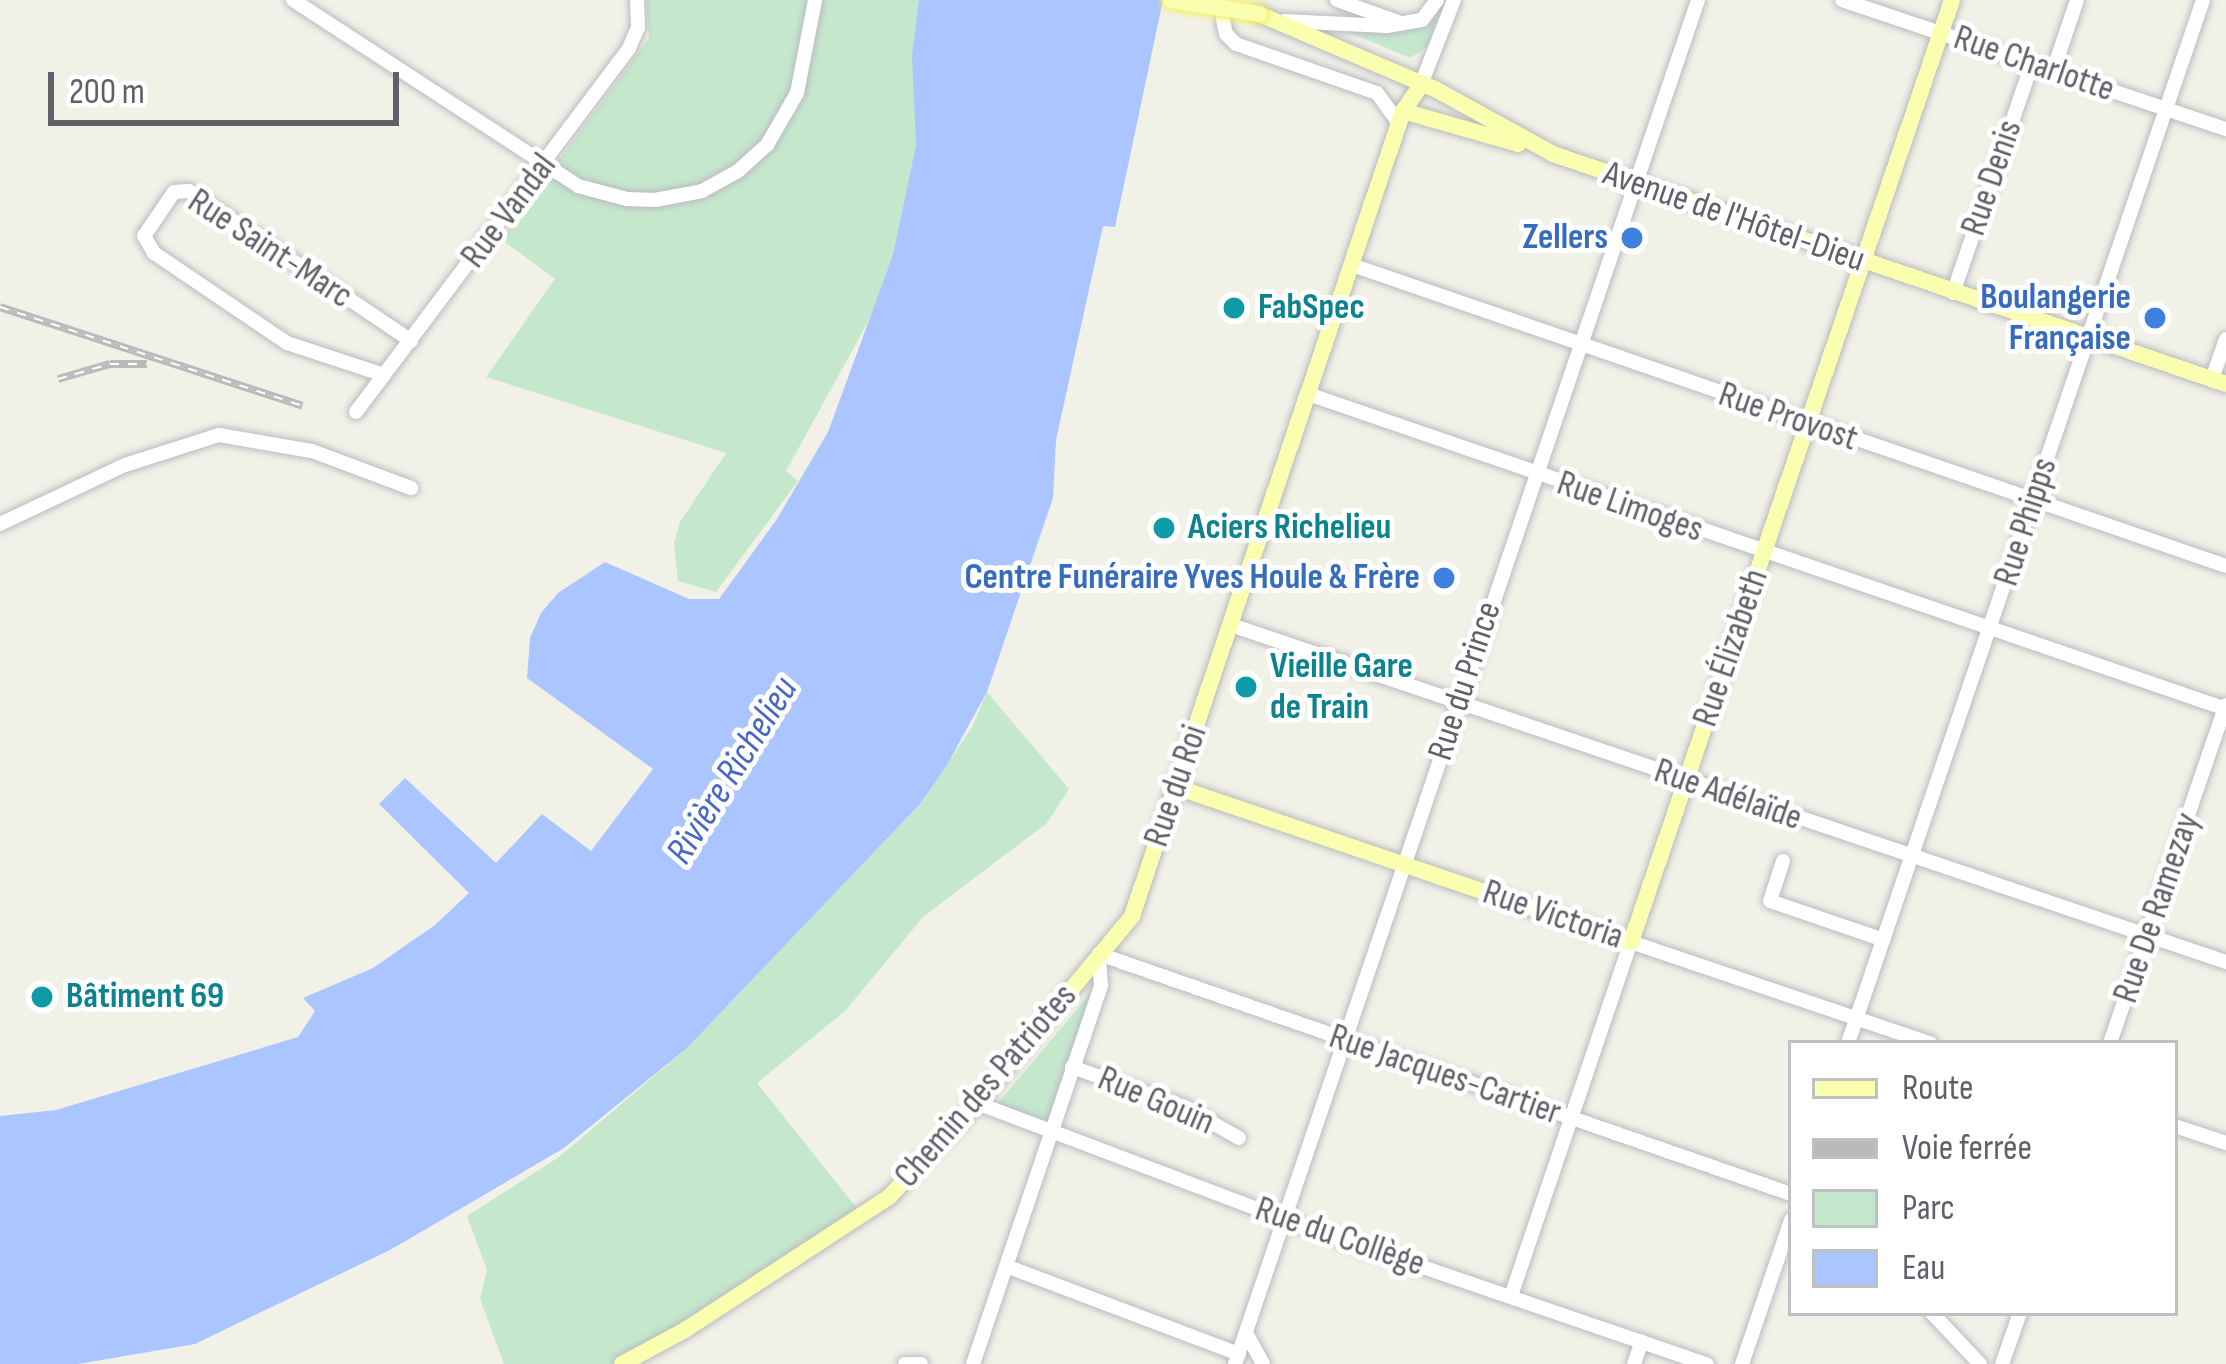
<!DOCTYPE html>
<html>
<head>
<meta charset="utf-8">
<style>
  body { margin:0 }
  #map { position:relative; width:2226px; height:1364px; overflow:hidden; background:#f1f1e8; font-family:"Sofia Sans Condensed",sans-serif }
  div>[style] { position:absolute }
  .green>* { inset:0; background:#c5e8cd }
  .water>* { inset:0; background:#aac5ff }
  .roads { filter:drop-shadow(0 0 3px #babbc1) drop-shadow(0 0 3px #babbc1) }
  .minor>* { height:14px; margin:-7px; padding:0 7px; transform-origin:7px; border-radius:7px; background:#fff }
  .major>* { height:16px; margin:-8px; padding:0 8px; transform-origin:8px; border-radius:8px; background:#f9ffaf }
  .rail>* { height:8px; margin-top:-4px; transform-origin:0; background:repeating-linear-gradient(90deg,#fff 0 9px,#bababb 0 18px); box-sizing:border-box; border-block:3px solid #bababb }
  .bridges { filter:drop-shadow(0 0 3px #f4ee5e) drop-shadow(0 0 3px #f4ee5e) }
  .major-bridge>* { height:16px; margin:-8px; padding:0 8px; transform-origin:8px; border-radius:8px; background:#f9ffaf }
  .dots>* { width:33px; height:33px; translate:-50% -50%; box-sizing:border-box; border:6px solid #fff; border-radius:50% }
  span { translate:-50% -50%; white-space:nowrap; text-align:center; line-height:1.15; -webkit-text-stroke:10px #fff; paint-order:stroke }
  .street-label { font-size:36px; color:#5f6168 }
  .shop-label { font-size:36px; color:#366cbe; font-weight:700 }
  .right { translate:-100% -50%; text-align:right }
  .culture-label { font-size:36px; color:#0d838f; font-weight:700 }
  .left { translate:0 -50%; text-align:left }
  .water-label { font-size:39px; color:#4867c6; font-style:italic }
  .legend { position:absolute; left:1788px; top:1040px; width:390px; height:276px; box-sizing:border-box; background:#fff; border:3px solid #bfc0c3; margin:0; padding:15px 21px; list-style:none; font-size:36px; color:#5f6168 }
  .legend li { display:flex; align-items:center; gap:24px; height:60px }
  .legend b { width:60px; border:3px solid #bfc0c3 }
  .scale { position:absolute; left:48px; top:72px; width:351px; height:54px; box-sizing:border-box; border:6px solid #5f6168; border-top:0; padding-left:15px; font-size:36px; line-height:42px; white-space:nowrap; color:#5f6168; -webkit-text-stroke:9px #fff; paint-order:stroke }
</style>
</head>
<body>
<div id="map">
  <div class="green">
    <i style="clip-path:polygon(646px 0,942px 0,902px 260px,786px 471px,798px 481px,716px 592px,678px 581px,674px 544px,680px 522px,726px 453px,486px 377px,555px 279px,501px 239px,649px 38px)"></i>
    <i style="clip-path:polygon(1438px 19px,1427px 47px,1410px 58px,1325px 22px)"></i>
    <i style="clip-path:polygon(987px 692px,1069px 789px,1047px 823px,923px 917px,845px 1011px,757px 1083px,863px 1216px,617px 1364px,504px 1364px,480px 1299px,487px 1270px,467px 1216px,559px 1157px,687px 1048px,920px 804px,972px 727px)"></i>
    <i style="clip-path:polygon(1096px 987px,1047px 1130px,992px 1110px)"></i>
  </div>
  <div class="water">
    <i style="clip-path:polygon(919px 0,1163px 0,1115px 227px,1103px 226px,1056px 440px,1053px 498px,987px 692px,947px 765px,920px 804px,687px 1048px,564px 1148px,390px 1250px,195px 1344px,78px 1364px,0 1364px,0 1116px,56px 1110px,298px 1037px,315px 1011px,303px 998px,373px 968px,435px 925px,469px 893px,379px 804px,405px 778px,496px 863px,542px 814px,591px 851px,653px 769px,527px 678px,530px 638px,541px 613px,558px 593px,605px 562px,689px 599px,719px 599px,777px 519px,828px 432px,893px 255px,916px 145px,912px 56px)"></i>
  </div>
  <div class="roads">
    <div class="minor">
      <i style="left:293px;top:0;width:340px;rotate:33.1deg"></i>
      <i style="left:578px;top:186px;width:51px;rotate:14.9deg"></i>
      <i style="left:627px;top:199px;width:28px;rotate:2deg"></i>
      <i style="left:655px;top:200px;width:48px;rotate:-10.8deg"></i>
      <i style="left:702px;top:191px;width:41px;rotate:-29.1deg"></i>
      <i style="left:738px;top:171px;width:39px;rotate:-42deg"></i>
      <i style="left:767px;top:145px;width:60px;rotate:-60deg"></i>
      <i style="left:797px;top:93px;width:95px;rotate:-79deg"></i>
      <i style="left:1337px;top:0;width:68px;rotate:19.8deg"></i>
      <i style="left:1842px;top:0;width:405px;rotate:18.6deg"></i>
      <i style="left:1223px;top:19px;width:15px;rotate:79deg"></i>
      <i style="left:1226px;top:34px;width:14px;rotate:45deg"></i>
      <i style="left:1236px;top:44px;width:149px;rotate:19.2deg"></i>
      <i style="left:1377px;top:93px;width:37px;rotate:54deg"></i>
      <i style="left:1284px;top:21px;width:103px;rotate:2.8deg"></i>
      <i style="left:1387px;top:26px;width:36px;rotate:-10deg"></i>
      <i style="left:1422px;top:20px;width:25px;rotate:-53deg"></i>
      <i style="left:2053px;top:71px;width:75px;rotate:-71.3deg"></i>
      <i style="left:1420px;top:87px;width:93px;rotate:-68.7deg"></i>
      <i style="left:1352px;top:265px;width:924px;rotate:19deg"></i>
      <i style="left:1953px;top:293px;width:242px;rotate:-71deg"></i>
      <i style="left:384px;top:375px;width:102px;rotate:-161.7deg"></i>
      <i style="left:287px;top:343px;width:161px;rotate:-145.9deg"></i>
      <i style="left:154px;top:253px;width:20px;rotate:-120deg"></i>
      <i style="left:144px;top:236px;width:53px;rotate:-55.7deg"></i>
      <i style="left:174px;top:192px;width:15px;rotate:-4deg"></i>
      <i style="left:189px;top:191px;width:268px;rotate:34deg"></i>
      <i style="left:2212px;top:379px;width:42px;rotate:-70.7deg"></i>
      <i style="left:1308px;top:394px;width:971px;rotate:18.94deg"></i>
      <i style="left:356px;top:412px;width:455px;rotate:-53.1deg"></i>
      <i style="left:629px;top:48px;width:22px;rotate:-66deg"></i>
      <i style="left:638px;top:28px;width:28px;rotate:-92deg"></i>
      <i style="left:0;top:524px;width:138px;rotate:-25.3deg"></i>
      <i style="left:125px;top:465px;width:99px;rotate:-17.7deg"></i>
      <i style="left:219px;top:435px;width:94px;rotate:9.8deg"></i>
      <i style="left:312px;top:451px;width:106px;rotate:20.5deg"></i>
      <i style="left:1231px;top:625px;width:1051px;rotate:18.71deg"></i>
      <i style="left:1783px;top:861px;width:42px;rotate:108deg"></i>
      <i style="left:1770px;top:901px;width:120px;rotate:18.9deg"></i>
      <i style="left:1848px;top:1043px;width:1102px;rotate:-71.2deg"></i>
      <i style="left:2110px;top:1043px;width:357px;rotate:-71.1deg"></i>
      <i style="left:1072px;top:1067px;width:119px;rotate:19.7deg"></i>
      <i style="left:1184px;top:1107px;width:63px;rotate:29.4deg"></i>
      <i style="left:977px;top:1103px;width:345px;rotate:20.7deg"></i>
      <i style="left:1300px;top:1225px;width:430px;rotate:18.9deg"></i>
      <i style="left:2175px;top:1126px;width:54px;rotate:18.4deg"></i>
      <i style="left:1006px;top:1266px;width:249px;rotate:20.7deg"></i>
      <i style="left:1511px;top:1296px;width:374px;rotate:-71.3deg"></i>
      <i style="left:1631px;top:942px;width:316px;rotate:18.7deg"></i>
      <i style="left:1932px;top:1313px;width:70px;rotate:46.7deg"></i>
      <i style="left:1246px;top:1333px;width:35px;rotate:61deg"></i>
      <i style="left:905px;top:1364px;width:16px"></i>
      <i style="left:973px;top:1364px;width:400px;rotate:-71.3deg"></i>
      <i style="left:1101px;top:985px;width:31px;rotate:-94deg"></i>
      <i style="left:1099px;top:954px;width:732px;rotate:19.13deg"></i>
      <i style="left:1235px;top:1364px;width:1440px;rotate:-71.25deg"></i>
      <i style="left:1634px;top:1364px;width:24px;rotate:-71deg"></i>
      <i style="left:1742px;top:1364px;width:152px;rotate:-71.2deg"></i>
      <i style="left:2002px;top:1364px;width:54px;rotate:-70.6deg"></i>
    </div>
    <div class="major">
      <i style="left:1259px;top:14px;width:191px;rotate:23.1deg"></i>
      <i style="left:1435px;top:89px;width:135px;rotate:28.8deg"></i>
      <i style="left:1553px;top:154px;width:711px;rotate:18.87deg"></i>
      <i style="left:1403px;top:111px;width:120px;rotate:16deg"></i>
      <i style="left:1176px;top:787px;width:481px;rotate:18.8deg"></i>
      <i style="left:1631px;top:942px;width:995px;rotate:-71.18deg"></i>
      <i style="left:622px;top:1364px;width:72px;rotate:-28.4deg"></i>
      <i style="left:685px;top:1330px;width:244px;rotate:-33.1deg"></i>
      <i style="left:889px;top:1197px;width:129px;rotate:-46.9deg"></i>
      <i style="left:977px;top:1103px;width:243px;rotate:-50.3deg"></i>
      <i style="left:1132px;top:916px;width:849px;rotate:-71.39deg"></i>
      <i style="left:1403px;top:111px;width:29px;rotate:-55deg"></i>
    </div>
  </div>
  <div class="rail">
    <i style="left:0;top:307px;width:318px;rotate:18.1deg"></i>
    <i style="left:58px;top:379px;width:54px;rotate:-16.1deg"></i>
    <i style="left:110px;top:364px;width:37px"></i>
  </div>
  <div class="bridges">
    <div class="major-bridge">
      <i style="left:1171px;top:0;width:89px;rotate:9deg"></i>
    </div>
  </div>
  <div class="dots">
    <i style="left:1632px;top:238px;background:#3f7fe0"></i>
    <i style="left:1234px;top:308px;background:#0f9aa8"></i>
    <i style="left:2155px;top:318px;background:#3f7fe0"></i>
    <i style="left:1164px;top:528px;background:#0f9aa8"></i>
    <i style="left:1444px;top:578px;background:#3f7fe0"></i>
    <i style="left:1246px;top:687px;background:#0f9aa8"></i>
    <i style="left:42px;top:997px;background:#0f9aa8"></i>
  </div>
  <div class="street-label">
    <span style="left:2034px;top:64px;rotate:19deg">Rue Charlotte</span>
    <span style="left:1992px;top:178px;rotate:-71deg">Rue Denis</span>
    <span style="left:509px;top:211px;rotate:-53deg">Rue Vandal</span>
    <span style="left:1734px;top:217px;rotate:19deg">Avenue de l'Hôtel-Dieu</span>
    <span style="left:270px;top:249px;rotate:33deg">Rue Saint-Marc</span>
    <span style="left:1788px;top:417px;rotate:19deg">Rue Provost</span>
    <span style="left:1630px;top:507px;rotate:19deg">Rue Limoges</span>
    <span style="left:2026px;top:522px;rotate:-72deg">Rue Phipps</span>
    <span style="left:1731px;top:648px;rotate:-71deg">Rue Élizabeth</span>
    <span style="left:1465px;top:681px;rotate:-72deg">Rue du Prince</span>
    <span style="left:1176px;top:786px;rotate:-71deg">Rue du Roi</span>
    <span style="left:1728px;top:795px;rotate:19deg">Rue Adélaïde</span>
    <span style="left:2157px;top:908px;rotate:-71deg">Rue De Ramezay</span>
    <span style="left:1553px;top:915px;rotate:19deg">Rue Victoria</span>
    <span style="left:1445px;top:1075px;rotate:19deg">Rue Jacques-Cartier</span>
    <span style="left:986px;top:1086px;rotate:-49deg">Chemin des Patriotes</span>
    <span style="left:1156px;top:1101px;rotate:23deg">Rue Gouin</span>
    <span style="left:1340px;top:1237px;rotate:19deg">Rue du Collège</span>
  </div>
  <div class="shop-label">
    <span class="right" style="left:1608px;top:238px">Zellers</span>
    <span class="right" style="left:2131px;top:318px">Boulangerie<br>Française</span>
    <span class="right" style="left:1420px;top:578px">Centre Funéraire Yves Houle &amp; Frère</span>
  </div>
  <div class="culture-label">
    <span class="left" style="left:1258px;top:308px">FabSpec</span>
    <span class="left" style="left:1188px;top:528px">Aciers Richelieu</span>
    <span class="left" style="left:1270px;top:687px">Vieille Gare<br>de Train</span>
    <span class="left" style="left:66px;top:997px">Bâtiment 69</span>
  </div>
  <div class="water-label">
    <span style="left:733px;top:771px;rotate:-58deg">Rivière Richelieu</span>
  </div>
  <ul class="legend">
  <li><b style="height:15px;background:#f9ffaf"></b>Route</li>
  <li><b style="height:15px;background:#bababb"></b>Voie ferrée</li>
  <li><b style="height:33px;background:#c5e8cd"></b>Parc</li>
  <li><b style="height:33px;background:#aac5ff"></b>Eau</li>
  </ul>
  <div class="scale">200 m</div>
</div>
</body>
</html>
